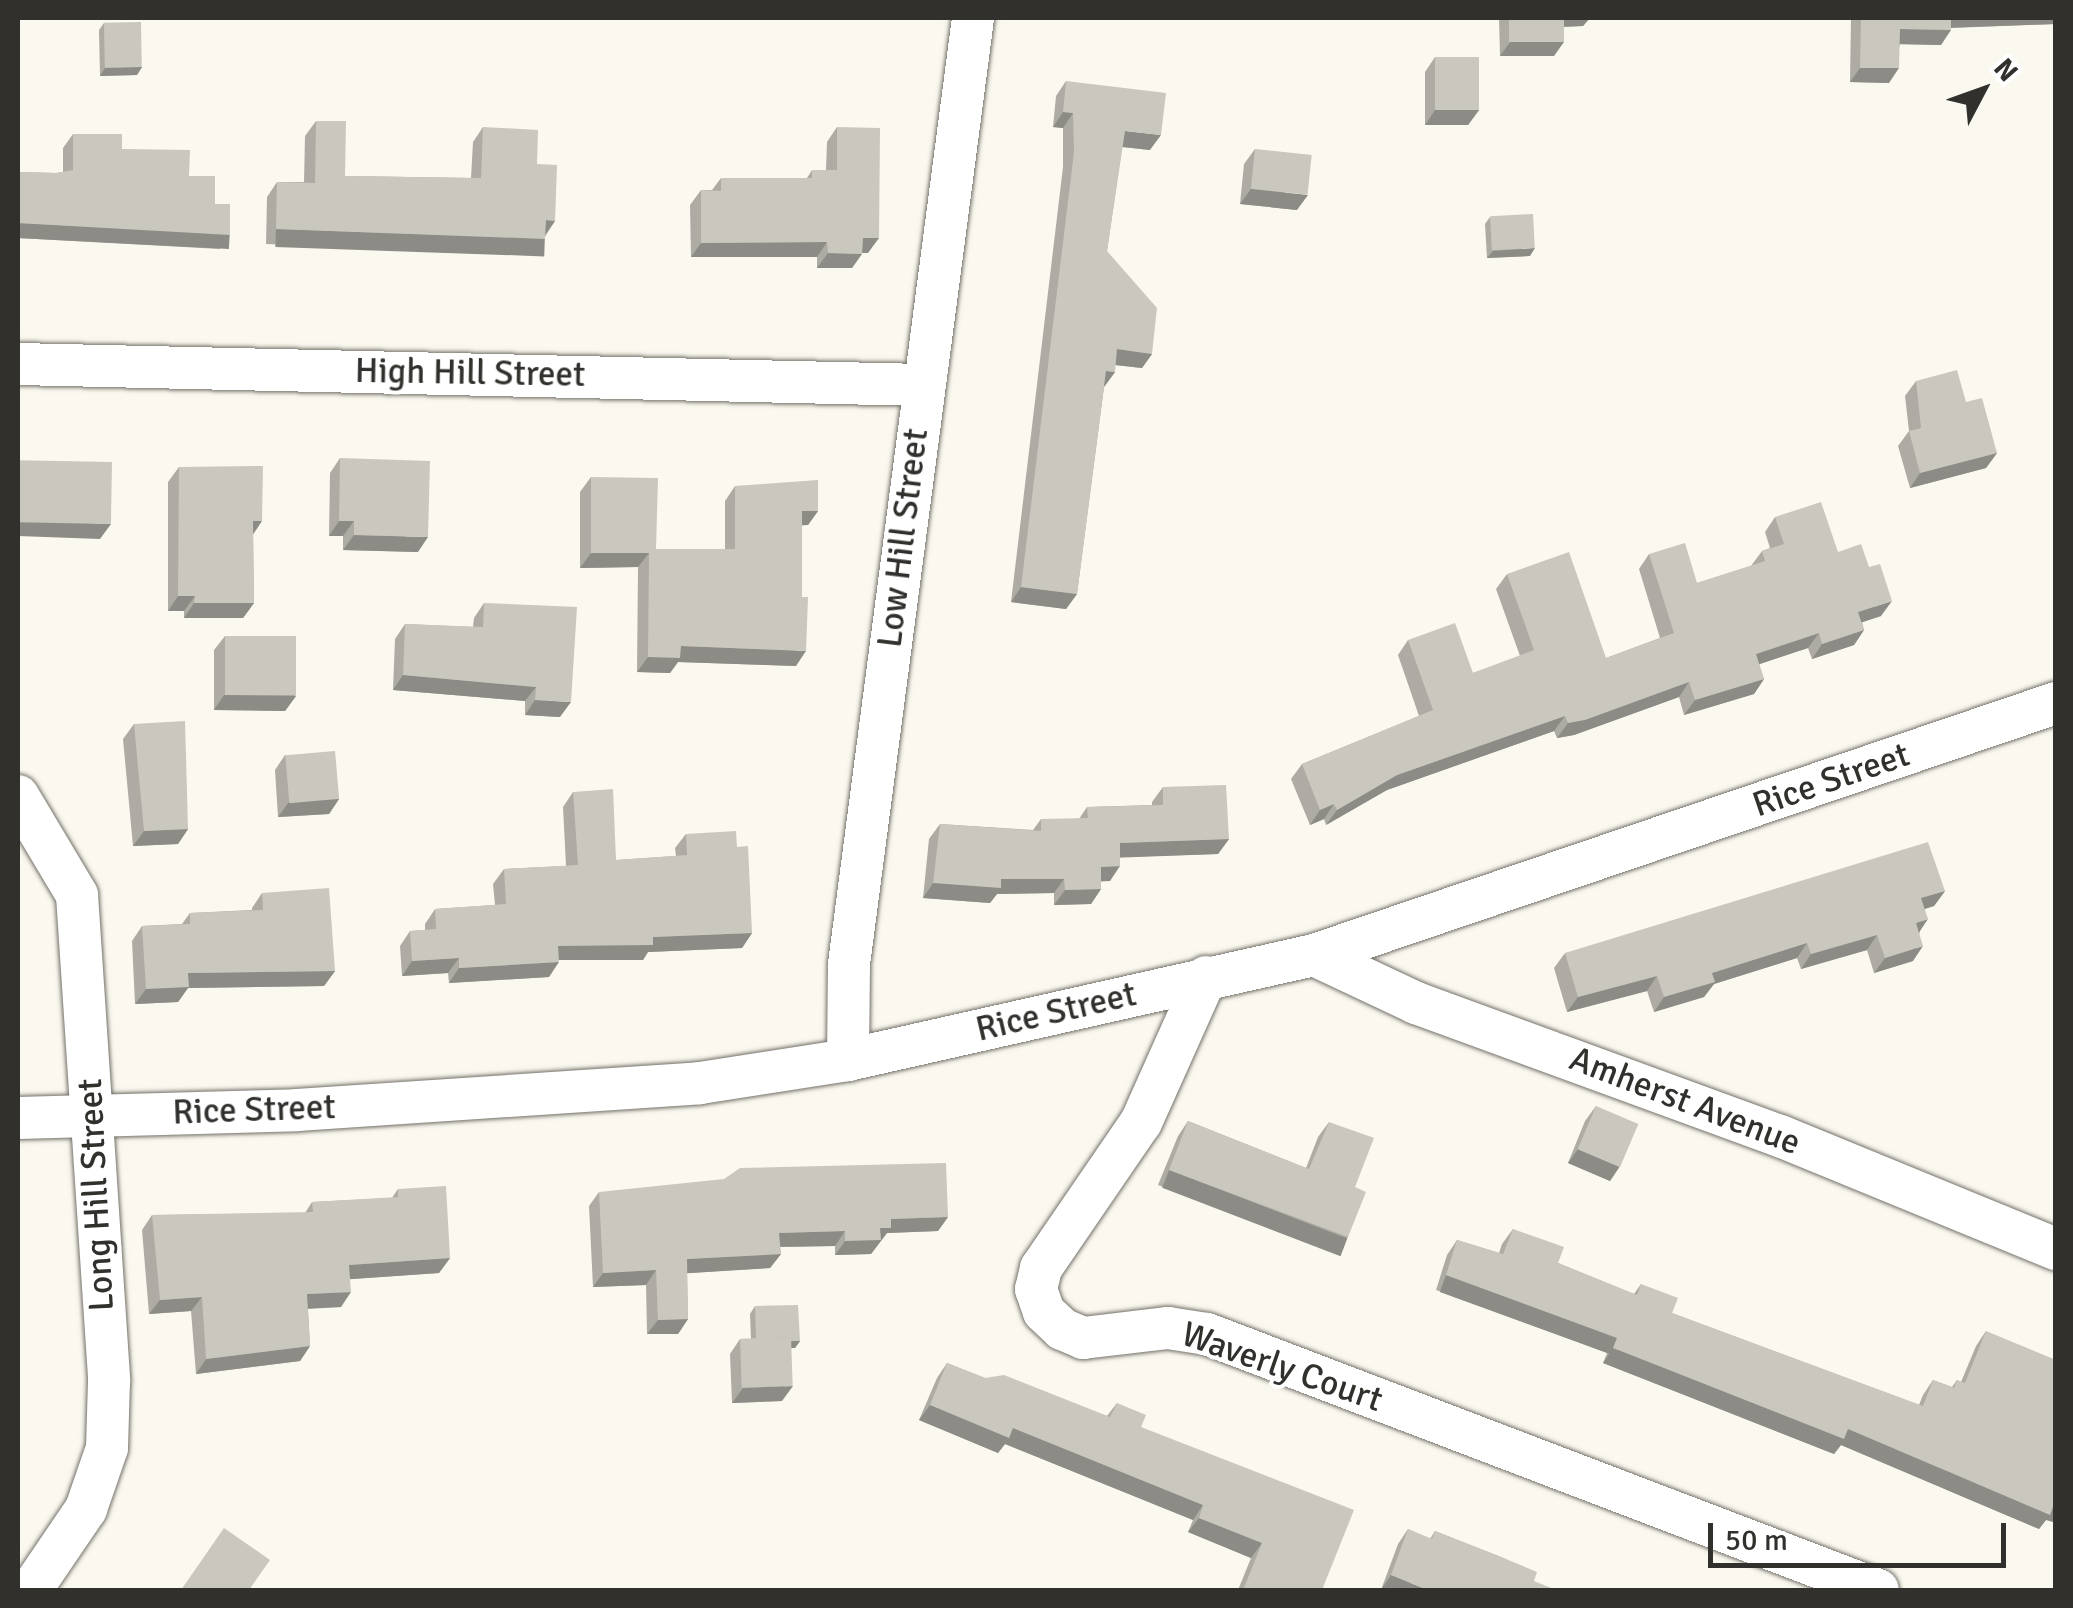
<!DOCTYPE html>
<html>
<head>
<meta charset="utf-8">
<style>
  body { margin:0 }
  #map { position:relative; width:2073px; height:1608px; overflow:hidden; background:#fbf8ef; font-family:Signika,sans-serif }
  div>[style] { position:absolute }
  .roads { filter:drop-shadow(0 0 2px #737169) drop-shadow(0 0 2px #737169) }
  .street>* { height:42px; margin:-21px; padding:0 21px; transform-origin:21px; border-radius:21px; background:#fff }
  .wall>* { inset:0; background:#adaba3 }
  .shaded-wall>* { inset:0; background:#8d8b85; transform-origin:0 0 }
  .building>* { inset:0; background:#c9c7be; transform-origin:0 0 }
  span { translate:-50% -50%; white-space:nowrap; text-align:center; line-height:1.15; -webkit-text-stroke:8px #fff; paint-order:stroke }
  .street-label { font-size:35px; color:#31302d }
  .frame { position:absolute; inset:0; border:20px solid #31302d; pointer-events:none }
  .north { position:absolute; left:1933px; top:40px; width:100px; height:100px; -webkit-text-stroke:8px #fff; paint-order:stroke; rotate:49deg; font-size:28px; font-weight:700; line-height:40px; text-align:center; color:#31302d }
  .north::after { content:''; display:block; margin:auto; width:35px; height:45px; background:#31302d; clip-path:polygon(50% 0,100% 100%,50% 72%,0 100%) }
  .scale { position:absolute; left:1708px; top:1523px; width:298px; height:45px; box-sizing:border-box; border:5px solid #31302d; border-top:0; padding-left:12px; font-size:30px; line-height:35px; white-space:nowrap; color:#31302d; -webkit-text-stroke:8px #fff; paint-order:stroke }
</style>
</head>
<body>
<div id="map">
  <div class="roads">
    <div class="street">
      <i style="left:18px;top:364px;width:905px;rotate:1.33deg"></i>
      <i style="left:18px;top:796px;width:115px;rotate:59.2deg"></i>
      <i style="left:77px;top:895px;width:487px;rotate:86.2deg"></i>
      <i style="left:109px;top:1381px;width:67px;rotate:91.7deg"></i>
      <i style="left:107px;top:1448px;width:65px;rotate:109deg"></i>
      <i style="left:86px;top:1509px;width:98px;rotate:124.2deg"></i>
      <i style="left:1314px;top:955px;width:113px;rotate:25.2deg"></i>
      <i style="left:1416px;top:1003px;width:388px;rotate:20.1deg"></i>
      <i style="left:1780px;top:1136px;width:298px;rotate:22.3deg"></i>
      <i style="left:1206px;top:977px;width:159px;rotate:114.1deg"></i>
      <i style="left:1141px;top:1122px;width:177px;rotate:124.4deg"></i>
      <i style="left:1041px;top:1268px;width:22px;rotate:103deg"></i>
      <i style="left:1036px;top:1289px;width:24px;rotate:71deg"></i>
      <i style="left:1044px;top:1312px;width:25px;rotate:43deg"></i>
      <i style="left:1062px;top:1329px;width:23px;rotate:23deg"></i>
      <i style="left:1083px;top:1338px;width:86px;rotate:-6.7deg"></i>
      <i style="left:1168px;top:1328px;width:39px;rotate:9deg"></i>
      <i style="left:1207px;top:1334px;width:718px;rotate:20.88deg"></i>
      <i style="left:848px;top:1060px;width:96px;rotate:-89.4deg"></i>
      <i style="left:849px;top:964px;width:954px;rotate:-82.53deg"></i>
      <i style="left:18px;top:1118px;width:279px;rotate:-1.6deg"></i>
      <i style="left:297px;top:1110px;width:404px;rotate:-3.8deg"></i>
      <i style="left:700px;top:1083px;width:150px;rotate:-8.8deg"></i>
      <i style="left:848px;top:1060px;width:478px;rotate:-12.7deg"></i>
      <i style="left:1314px;top:955px;width:784px;rotate:-18.76deg"></i>
    </div>
  </div>
  <div class="wall">
    <i style="clip-path:polygon(1499px 18px,1590px 18px,1583px 26px,1564px 27px,1554px 56px,1500px 56px)"></i>
    <i style="clip-path:polygon(1851px 18px,2056px 18px,2056px 24px,1951px 28px,1941px 45px,1900px 44px,1889px 83px,1850px 82px)"></i>
    <i style="clip-path:polygon(104px 23px,142px 67px,137px 75px,100px 76px,99px 30px)"></i>
    <i style="clip-path:polygon(1435px 57px,1479px 110px,1468px 125px,1425px 125px,1425px 72px)"></i>
    <i style="clip-path:polygon(1066px 81px,1150px 150px,1122px 147px,1107px 251px,1152px 354px,1142px 368px,1115px 365px,1115px 372px,1104px 387px,1077px 594px,1066px 609px,1011px 602px,1063px 167px,1063px 128px,1053px 127px,1056px 96px)"></i>
    <i style="clip-path:polygon(316px 121px,345px 176px,471px 178px,473px 142px,483px 127px,537px 164px,555px 221px,534px 254px,266px 244px,267px 197px,277px 182px,304px 182px,305px 136px)"></i>
    <i style="clip-path:polygon(837px 127px,868px 253px,862px 253px,852px 268px,817px 268px,817px 257px,691px 257px,690px 205px,701px 190px,712px 190px,721px 178px,807px 178px,812px 170px,826px 170px,827px 142px)"></i>
    <i style="clip-path:polygon(73px 134px,122px 149px,189px 176px,215px 204px,220px 249px,18px 238px,18px 172px,56px 173px,63px 172px,63px 148px)"></i>
    <i style="clip-path:polygon(1255px 149px,1297px 210px,1240px 204px,1244px 164px)"></i>
    <i style="clip-path:polygon(1490px 217px,1530px 256px,1487px 258px,1485px 224px)"></i>
    <i style="clip-path:polygon(1916px 381px,1966px 402px,1997px 453px,1986px 468px,1910px 488px,1898px 446px,1909px 431px,1905px 396px)"></i>
    <i style="clip-path:polygon(340px 458px,418px 552px,343px 550px,343px 536px,329px 536px,330px 473px)"></i>
    <i style="clip-path:polygon(179px 467px,253px 534px,254px 603px,243px 618px,184px 618px,184px 611px,168px 611px,168px 482px)"></i>
    <i style="clip-path:polygon(591px 477px,656px 549px,725px 549px,725px 501px,735px 486px,818px 511px,808px 525px,802px 525px,796px 666px,678px 662px,670px 673px,637px 672px,638px 567px,580px 568px,580px 492px)"></i>
    <i style="clip-path:polygon(1775px 517px,1838px 552px,1881px 616px,1862px 622px,1864px 630px,1854px 645px,1812px 659px,1808px 648px,1759px 664px,1764px 679px,1754px 694px,1684px 715px,1679px 697px,1574px 735px,1557px 738px,1554px 731px,1387px 790px,1326px 825px,1324px 819px,1310px 825px,1291px 779px,1302px 764px,1419px 716px,1398px 655px,1408px 640px,1473px 673px,1520px 656px,1496px 589px,1507px 574px,1606px 658px,1660px 638px,1639px 569px,1649px 554px,1697px 583px,1751px 566px,1762px 551px,1770px 548px,1765px 532px)"></i>
    <i style="clip-path:polygon(484px 603px,560px 717px,525px 715px,525px 701px,393px 690px,395px 639px,405px 624px,473px 627px,474px 618px)"></i>
    <i style="clip-path:polygon(225px 636px,296px 696px,285px 711px,214px 710px,214px 650px)"></i>
    <i style="clip-path:polygon(134px 724px,188px 829px,178px 844px,133px 846px,123px 739px)"></i>
    <i style="clip-path:polygon(285px 755px,339px 799px,329px 814px,278px 817px,275px 770px)"></i>
    <i style="clip-path:polygon(1163px 787px,1229px 839px,1218px 854px,1120px 857px,1110px 881px,1101px 881px,1101px 889px,1091px 904px,1054px 905px,1054px 893px,997px 894px,990px 903px,923px 898px,929px 839px,940px 824px,1033px 830px,1041px 819px,1079px 819px,1087px 807px,1152px 805px,1152px 802px)"></i>
    <i style="clip-path:polygon(573px 792px,616px 860px,676px 856px,675px 848px,686px 834px,737px 847px,752px 933px,742px 948px,648px 952px,643px 960px,559px 960px,549px 977px,449px 983px,448px 973px,402px 976px,400px 946px,410px 931px,425px 930px,425px 924px,435px 909px,495px 905px,493px 884px,504px 869px,566px 866px,563px 807px)"></i>
    <i style="clip-path:polygon(1945px 891px,1934px 906px,1925px 909px,1913px 961px,1874px 973px,1867px 950px,1801px 969px,1797px 958px,1714px 984px,1704px 997px,1654px 1012px,1647px 991px,1567px 1012px,1554px 968px,1565px 953px)"></i>
    <i style="clip-path:polygon(262px 893px,335px 971px,324px 986px,188px 988px,178px 1002px,135px 1004px,132px 941px,142px 926px,182px 924px,190px 913px,252px 910px,252px 908px)"></i>
    <i style="clip-path:polygon(1596px 1106px,1620px 1166px,1610px 1181px,1568px 1163px,1585px 1121px)"></i>
    <i style="clip-path:polygon(1188px 1121px,1306px 1168px,1318px 1137px,1329px 1122px,1355px 1187px,1348px 1237px,1338px 1252px,1158px 1185px,1178px 1136px)"></i>
    <i style="clip-path:polygon(398px 1189px,450px 1258px,439px 1273px,350px 1279px,341px 1307px,308px 1309px,310px 1346px,300px 1361px,196px 1374px,191px 1311px,149px 1314px,142px 1230px,152px 1215px,305px 1213px,312px 1202px,392px 1198px)"></i>
    <i style="clip-path:polygon(599px 1192px,948px 1217px,938px 1231px,887px 1233px,871px 1254px,835px 1255px,835px 1246px,780px 1247px,781px 1254px,770px 1268px,687px 1273px,688px 1319px,678px 1334px,647px 1334px,646px 1285px,593px 1287px,589px 1206px)"></i>
    <i style="clip-path:polygon(1513px 1229px,1558px 1263px,1634px 1294px,1641px 1284px,1672px 1313px,1919px 1405px,1923px 1395px,1933px 1380px,1952px 1387px,1957px 1380px,1961px 1382px,1976px 1346px,1986px 1331px,2046px 1520px,2039px 1529px,1841px 1445px,1834px 1454px,1603px 1363px,1607px 1353px,1436px 1290px,1447px 1255px,1457px 1240px,1499px 1253px,1502px 1244px)"></i>
    <i style="clip-path:polygon(755px 1306px,800px 1341px,795px 1348px,791px 1348px,782px 1401px,732px 1403px,730px 1354px,740px 1339px,751px 1339px,750px 1314px)"></i>
    <i style="clip-path:polygon(947px 1363px,985px 1378px,1107px 1416px,1117px 1403px,1141px 1427px,1322px 1590px,1238px 1590px,1251px 1558px,1188px 1532px,1193px 1520px,1005px 1444px,998px 1453px,919px 1420px,937px 1378px)"></i>
    <i style="clip-path:polygon(1408px 1529px,1430px 1539px,1435px 1531px,1506px 1559px,1381px 1590px,1398px 1544px)"></i>
  </div>
  <div class="shaded-wall">
    <i style="clip-path:polygon(1560px 18px,1590px 18px,1583px 26px,1554px 27px)"></i>
    <i style="clip-path:polygon(1746px 18px,1823px 18px,1745px 19px)"></i>
    <i style="clip-path:polygon(1948px 18px,2056px 18px,2056px 24px,1941px 28px)"></i>
    <i style="clip-path:polygon(1900px 29px,1951px 30px,1941px 45px,1890px 44px)"></i>
    <i style="clip-path:polygon(1510px 42px,1564px 42px,1554px 56px,1500px 56px)"></i>
    <i style="clip-path:polygon(142px 67px,137px 75px,100px 76px,105px 68px)"></i>
    <i style="clip-path:polygon(1860px 68px,1899px 68px,1889px 83px,1850px 82px)"></i>
    <i style="clip-path:polygon(1435px 110px,1479px 110px,1468px 125px,1425px 125px)"></i>
    <i style="clip-path:polygon(1063px 112px,1073px 113px,1063px 128px,1053px 127px)"></i>
    <i style="clip-path:polygon(1125px 131px,1161px 135px,1150px 150px,1114px 146px)"></i>
    <i style="clip-path:polygon(1251px 189px,1308px 195px,1297px 210px,1240px 204px)"></i>
    <i style="clip-path:polygon(546px 220px,555px 221px,544px 236px)"></i>
    <i style="left:18px;top:223px;width:212px;height:15px;rotate:3deg"></i>
    <i style="left:276px;top:229px;width:269px;height:18px;rotate:2deg"></i>
    <i style="clip-path:polygon(863px 238px,879px 238px,868px 253px,853px 253px)"></i>
    <i style="clip-path:polygon(827px 242px,817px 257px,691px 257px,701px 243px)"></i>
    <i style="clip-path:polygon(1535px 248px,1530px 256px,1487px 258px,1493px 251px)"></i>
    <i style="clip-path:polygon(828px 253px,862px 254px,852px 268px,817px 268px)"></i>
    <i style="clip-path:polygon(1117px 349px,1152px 354px,1142px 368px,1106px 364px)"></i>
    <i style="clip-path:polygon(1106px 371px,1115px 372px,1104px 387px,1095px 386px)"></i>
    <i style="clip-path:polygon(1997px 453px,1986px 468px,1910px 488px,1920px 473px)"></i>
    <i style="clip-path:polygon(802px 511px,818px 511px,808px 525px,791px 526px)"></i>
    <i style="clip-path:polygon(18px 520px,111px 524px,100px 539px,18px 536px)"></i>
    <i style="clip-path:polygon(253px 521px,262px 521px,252px 536px)"></i>
    <i style="clip-path:polygon(339px 521px,354px 521px,343px 536px,329px 536px)"></i>
    <i style="clip-path:polygon(354px 535px,428px 537px,418px 552px,343px 550px)"></i>
    <i style="clip-path:polygon(591px 553px,649px 553px,638px 567px,580px 568px)"></i>
    <i style="clip-path:polygon(1021px 587px,1077px 594px,1066px 609px,1011px 602px)"></i>
    <i style="clip-path:polygon(178px 596px,195px 596px,184px 611px,168px 611px)"></i>
    <i style="clip-path:polygon(1892px 601px,1881px 616px,1848px 627px,1858px 612px)"></i>
    <i style="clip-path:polygon(194px 603px,254px 603px,243px 618px,184px 618px)"></i>
    <i style="clip-path:polygon(1864px 630px,1854px 645px,1812px 659px,1822px 644px)"></i>
    <i style="clip-path:polygon(1819px 633px,1808px 648px,1745px 669px,1756px 654px)"></i>
    <i style="clip-path:polygon(681px 646px,806px 651px,796px 666px,678px 662px,670px 673px,637px 672px,648px 657px)"></i>
    <i style="clip-path:polygon(403px 675px,536px 687px,525px 701px,393px 690px)"></i>
    <i style="clip-path:polygon(1764px 679px,1754px 694px,1684px 715px,1695px 700px)"></i>
    <i style="clip-path:polygon(1689px 682px,1679px 697px,1574px 735px,1557px 738px,1568px 723px)"></i>
    <i style="clip-path:polygon(224px 695px,296px 696px,285px 711px,214px 710px)"></i>
    <i style="clip-path:polygon(535px 700px,571px 702px,560px 717px,525px 715px)"></i>
    <i style="clip-path:polygon(1565px 716px,1554px 731px,1387px 790px,1326px 825px,1337px 810px,1397px 775px)"></i>
    <i style="clip-path:polygon(339px 799px,329px 814px,278px 817px,289px 802px)"></i>
    <i style="clip-path:polygon(1334px 804px,1324px 819px,1310px 825px,1320px 810px)"></i>
    <i style="clip-path:polygon(188px 829px,178px 844px,133px 846px,144px 831px)"></i>
    <i style="clip-path:polygon(1229px 839px,1218px 854px,1110px 858px,1120px 843px)"></i>
    <i style="clip-path:polygon(1120px 866px,1110px 881px,1090px 882px,1101px 867px)"></i>
    <i style="clip-path:polygon(1001px 879px,1064px 879px,1054px 893px,997px 894px,990px 903px,923px 898px,933px 883px)"></i>
    <i style="clip-path:polygon(1101px 889px,1091px 904px,1054px 905px,1065px 890px)"></i>
    <i style="clip-path:polygon(1945px 891px,1934px 906px,1911px 913px,1921px 898px)"></i>
    <i style="clip-path:polygon(1928px 919px,1918px 934px,1916px 923px)"></i>
    <i style="clip-path:polygon(752px 933px,742px 948px,648px 952px,643px 960px,548px 960px,558px 946px,653px 937px)"></i>
    <i style="clip-path:polygon(1877px 935px,1867px 950px,1801px 969px,1811px 954px)"></i>
    <i style="clip-path:polygon(1807px 943px,1797px 958px,1714px 984px,1704px 997px,1654px 1012px,1664px 997px,1712px 973px)"></i>
    <i style="clip-path:polygon(1923px 946px,1913px 961px,1874px 973px,1885px 958px)"></i>
    <i style="clip-path:polygon(459px 958px,448px 973px,402px 976px,412px 961px)"></i>
    <i style="clip-path:polygon(559px 962px,549px 977px,449px 983px,459px 968px)"></i>
    <i style="clip-path:polygon(335px 971px,324px 986px,188px 988px,178px 1002px,135px 1004px,146px 989px,188px 973px)"></i>
    <i style="clip-path:polygon(1657px 976px,1647px 991px,1567px 1012px,1578px 997px)"></i>
    <i style="clip-path:polygon(1578px 1149px,1620px 1166px,1610px 1181px,1568px 1163px)"></i>
    <i style="left:1169px;top:1170px;width:191px;height:19px;rotate:21deg"></i>
    <i style="clip-path:polygon(948px 1217px,938px 1231px,887px 1233px,871px 1254px,835px 1255px,845px 1241px,880px 1228px,891px 1219px)"></i>
    <i style="clip-path:polygon(845px 1231px,835px 1246px,769px 1247px,779px 1233px)"></i>
    <i style="clip-path:polygon(781px 1254px,770px 1268px,676px 1274px,687px 1259px)"></i>
    <i style="clip-path:polygon(450px 1258px,439px 1273px,339px 1280px,349px 1265px)"></i>
    <i style="clip-path:polygon(656px 1270px,646px 1285px,593px 1287px,603px 1273px)"></i>
    <i style="left:1446px;top:1275px;width:182px;height:18px;rotate:20deg"></i>
    <i style="clip-path:polygon(351px 1292px,341px 1307px,297px 1309px,307px 1294px)"></i>
    <i style="clip-path:polygon(202px 1297px,191px 1311px,149px 1314px,160px 1300px)"></i>
    <i style="clip-path:polygon(688px 1319px,678px 1334px,647px 1334px,658px 1320px)"></i>
    <i style="clip-path:polygon(800px 1341px,795px 1348px,751px 1350px,757px 1342px)"></i>
    <i style="clip-path:polygon(310px 1346px,300px 1361px,196px 1374px,206px 1359px)"></i>
    <i style="clip-path:polygon(1613px 1348px,1848px 1429px,2056px 1505px,2056px 1523px,2046px 1520px,2039px 1529px,1841px 1445px,1834px 1454px,1603px 1363px)"></i>
    <i style="clip-path:polygon(793px 1386px,782px 1401px,732px 1403px,743px 1388px)"></i>
    <i style="clip-path:polygon(930px 1405px,1013px 1428px,1203px 1505px,1193px 1520px,1005px 1444px,998px 1453px,919px 1420px)"></i>
    <i style="clip-path:polygon(1199px 1518px,1262px 1543px,1251px 1558px,1188px 1532px)"></i>
    <i style="clip-path:polygon(1391px 1575px,1428px 1590px,1381px 1590px)"></i>
  </div>
  <div class="building">
    <i style="left:1509px;top:18px;width:55px;height:24px"></i>
    <i style="clip-path:polygon(1861px 18px,1951px 18px,1951px 30px,1900px 29px,1899px 68px,1860px 68px)"></i>
    <i style="left:141px;top:22px;width:45px;height:37px;rotate:89deg"></i>
    <i style="left:1435px;top:57px;width:44px;height:53px"></i>
    <i style="clip-path:polygon(1066px 81px,1166px 93px,1161px 135px,1125px 131px,1107px 251px,1157px 308px,1152px 354px,1117px 349px,1115px 372px,1106px 371px,1077px 594px,1021px 587px,1074px 152px,1073px 113px,1063px 112px)"></i>
    <i style="clip-path:polygon(316px 121px,346px 121px,345px 176px,481px 178px,483px 127px,538px 130px,537px 164px,557px 165px,555px 221px,546px 220px,545px 239px,276px 229px,277px 182px,315px 183px)"></i>
    <i style="clip-path:polygon(837px 127px,880px 128px,879px 238px,863px 238px,862px 254px,828px 253px,827px 242px,701px 243px,701px 190px,721px 191px,721px 178px,812px 178px,812px 170px,837px 170px)"></i>
    <i style="clip-path:polygon(73px 134px,122px 134px,122px 149px,190px 150px,189px 176px,215px 176px,215px 204px,230px 204px,230px 235px,18px 223px,18px 172px,56px 173px,73px 170px)"></i>
    <i style="left:1255px;top:149px;width:57px;height:40px;rotate:6deg"></i>
    <i style="left:1533px;top:214px;width:34px;height:43px;rotate:87deg"></i>
    <i style="clip-path:polygon(1957px 370px,1966px 402px,1982px 398px,1997px 453px,1920px 473px,1909px 431px,1921px 428px,1916px 381px)"></i>
    <i style="clip-path:polygon(340px 458px,430px 461px,428px 537px,354px 535px,354px 521px,339px 521px)"></i>
    <i style="left:112px;top:462px;width:62px;height:94px;rotate:91deg"></i>
    <i style="clip-path:polygon(263px 466px,262px 521px,253px 521px,254px 603px,194px 603px,195px 596px,178px 596px,179px 467px)"></i>
    <i style="clip-path:polygon(591px 477px,658px 478px,656px 549px,735px 549px,735px 486px,818px 480px,818px 511px,802px 511px,802px 597px,808px 597px,806px 651px,681px 646px,680px 658px,648px 657px,649px 553px,591px 553px)"></i>
    <i style="clip-path:polygon(1821px 502px,1838px 552px,1861px 544px,1869px 567px,1880px 564px,1892px 601px,1858px 612px,1864px 630px,1822px 644px,1819px 633px,1756px 654px,1764px 679px,1695px 700px,1689px 682px,1585px 720px,1568px 723px,1565px 716px,1397px 775px,1337px 810px,1334px 804px,1320px 810px,1302px 764px,1433px 710px,1408px 640px,1455px 623px,1473px 673px,1534px 650px,1507px 574px,1569px 552px,1606px 658px,1674px 633px,1649px 554px,1685px 543px,1697px 583px,1765px 561px,1762px 551px,1784px 544px,1775px 517px)"></i>
    <i style="clip-path:polygon(484px 603px,577px 607px,571px 702px,535px 700px,536px 687px,403px 675px,405px 624px,483px 627px)"></i>
    <i style="left:225px;top:636px;width:71px;height:59px"></i>
    <i style="clip-path:polygon(185px 721px,188px 829px,144px 831px,134px 724px)"></i>
    <i style="left:335px;top:751px;width:48px;height:50px;rotate:85deg"></i>
    <i style="clip-path:polygon(1226px 785px,1229px 839px,1120px 843px,1120px 866px,1101px 867px,1101px 889px,1065px 890px,1064px 879px,1001px 879px,1001px 888px,933px 883px,940px 824px,1041px 831px,1041px 819px,1088px 818px,1087px 807px,1163px 805px,1163px 787px)"></i>
    <i style="clip-path:polygon(613px 789px,616px 860px,687px 855px,686px 834px,736px 831px,737px 847px,748px 846px,752px 933px,653px 937px,653px 945px,558px 946px,559px 962px,459px 968px,459px 958px,412px 961px,410px 931px,436px 929px,435px 909px,506px 904px,504px 869px,578px 865px,573px 792px)"></i>
    <i style="clip-path:polygon(1928px 842px,1945px 891px,1921px 898px,1928px 919px,1916px 923px,1923px 946px,1885px 958px,1877px 935px,1811px 954px,1807px 943px,1712px 973px,1715px 982px,1664px 997px,1657px 976px,1578px 997px,1565px 953px)"></i>
    <i style="clip-path:polygon(329px 888px,335px 971px,188px 973px,189px 987px,146px 989px,142px 926px,190px 924px,190px 913px,263px 910px,262px 893px)"></i>
    <i style="left:1596px;top:1106px;width:46px;height:47px;rotate:23deg"></i>
    <i style="clip-path:polygon(1188px 1121px,1309px 1169px,1329px 1122px,1374px 1138px,1355px 1187px,1366px 1192px,1348px 1237px,1169px 1170px)"></i>
    <i style="clip-path:polygon(946px 1163px,948px 1217px,891px 1219px,891px 1228px,880px 1228px,881px 1240px,845px 1241px,845px 1231px,779px 1233px,781px 1254px,687px 1259px,688px 1319px,658px 1320px,656px 1270px,603px 1273px,599px 1192px,724px 1179px,740px 1168px)"></i>
    <i style="clip-path:polygon(446px 1186px,450px 1258px,349px 1265px,351px 1292px,307px 1294px,310px 1346px,206px 1359px,202px 1297px,160px 1300px,152px 1215px,313px 1212px,312px 1202px,398px 1197px,398px 1189px)"></i>
    <i style="clip-path:polygon(1513px 1229px,1564px 1247px,1558px 1263px,1637px 1295px,1641px 1284px,1678px 1298px,1672px 1313px,1923px 1406px,1933px 1380px,1954px 1388px,1957px 1380px,1965px 1383px,1986px 1331px,2056px 1360px,2056px 1505px,2054px 1504px,2050px 1515px,1848px 1429px,1844px 1439px,1613px 1348px,1617px 1338px,1446px 1275px,1457px 1240px,1503px 1254px)"></i>
    <i style="clip-path:polygon(798px 1305px,800px 1341px,791px 1341px,791px 1337px,756px 1339px,755px 1306px)"></i>
    <i style="left:791px;top:1337px;width:49px;height:51px;rotate:88deg"></i>
    <i style="clip-path:polygon(947px 1363px,985px 1378px,1004px 1375px,1110px 1417px,1117px 1403px,1146px 1415px,1141px 1427px,1354px 1510px,1322px 1590px,1243px 1590px,1262px 1543px,1199px 1518px,1203px 1505px,1013px 1428px,1009px 1438px,930px 1405px)"></i>
    <i style="clip-path:polygon(224px 1528px,270px 1560px,249px 1590px,181px 1590px)"></i>
    <i style="clip-path:polygon(1408px 1529px,1432px 1539px,1435px 1531px,1506px 1559px,1537px 1572px,1534px 1581px,1556px 1590px,1428px 1590px,1391px 1575px)"></i>
  </div>
  <div class="street-label">
    <span style="left:470px;top:373px;rotate:1deg">High Hill Street</span>
    <span style="left:903px;top:538px;rotate:-83deg">Low Hill Street</span>
    <span style="left:1831px;top:780px;rotate:-19deg">Rice Street</span>
    <span style="left:1056px;top:1012px;rotate:-13deg">Rice Street</span>
    <span style="left:1685px;top:1101px;rotate:21deg">Amherst Avenue</span>
    <span style="left:254px;top:1110px;rotate:-2deg">Rice Street</span>
    <span style="left:96px;top:1195px;rotate:-93deg">Long Hill Street</span>
    <span style="left:1282px;top:1367px;rotate:19deg">Waverly Court</span>
  </div>
  <div class="frame"></div>
  <div class="north">N</div>
  <div class="scale">50 m</div>
</div>
</body>
</html>
